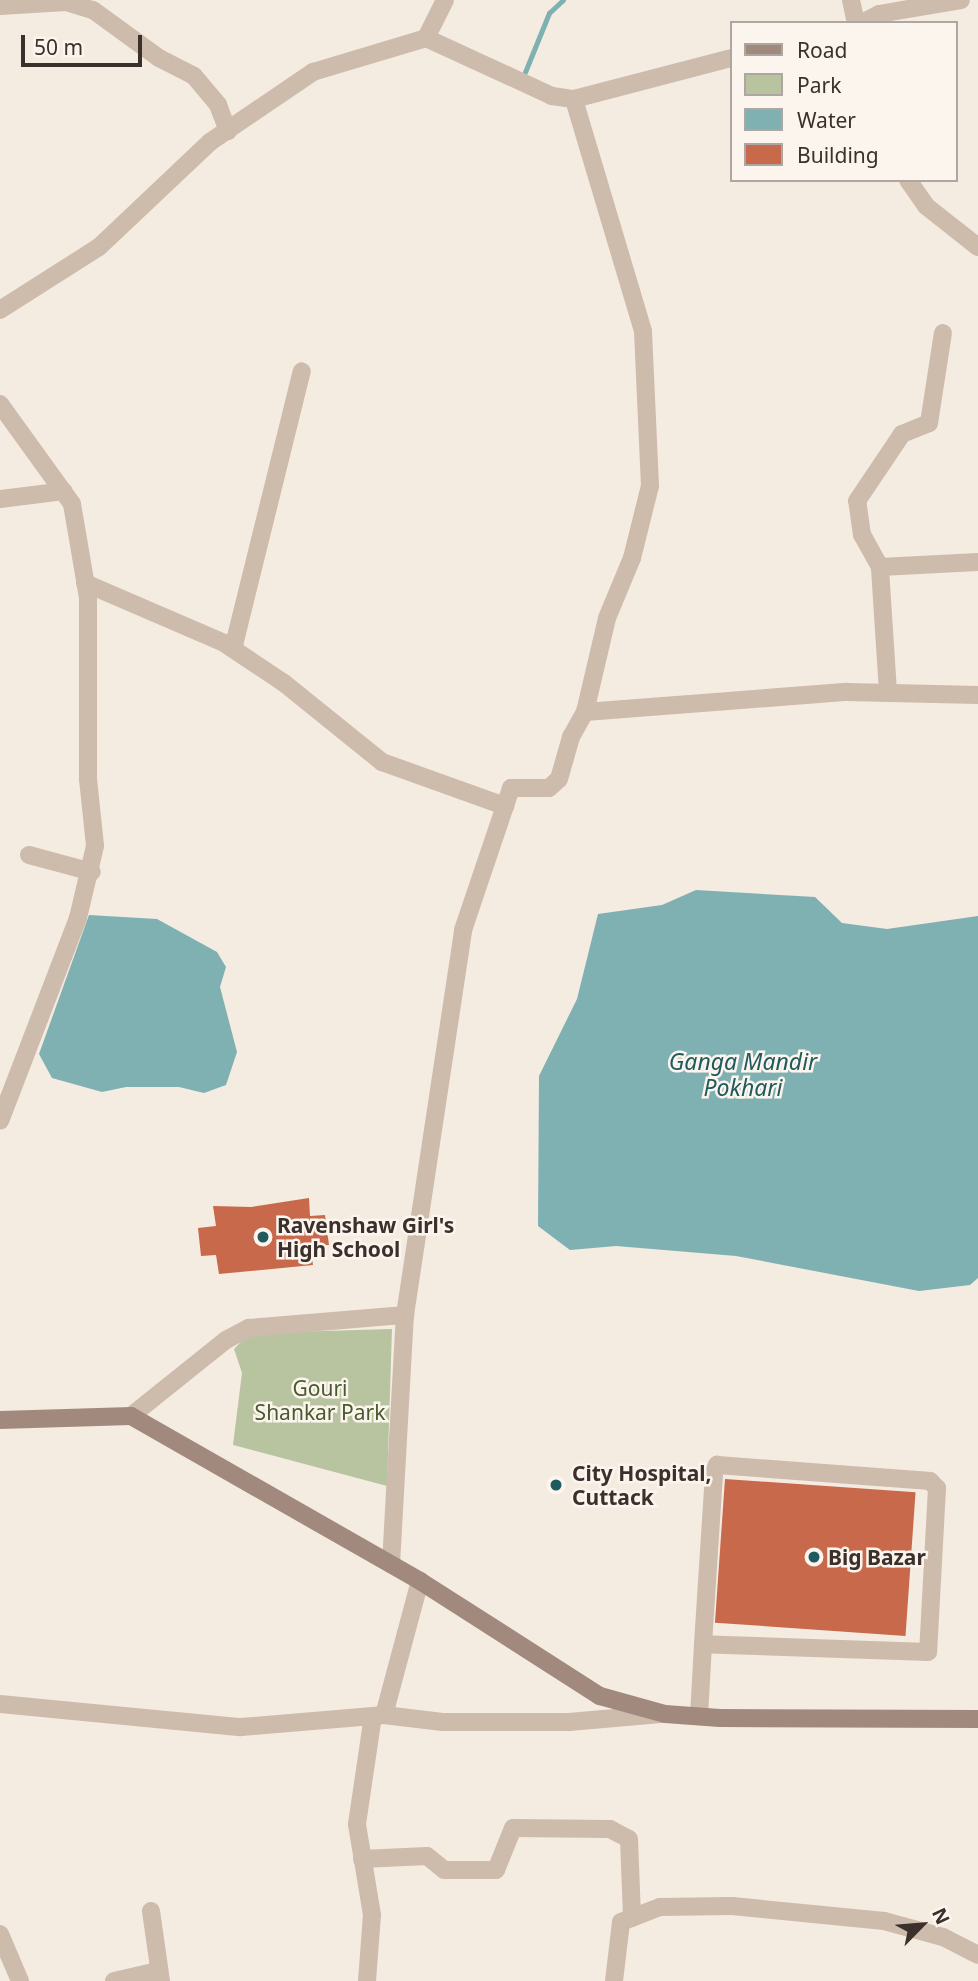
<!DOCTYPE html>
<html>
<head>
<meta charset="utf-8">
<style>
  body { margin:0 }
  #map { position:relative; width:978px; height:1981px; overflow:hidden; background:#f4ebe1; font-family:"Noto Sans",sans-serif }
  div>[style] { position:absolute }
  .green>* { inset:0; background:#b8c4a0 }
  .water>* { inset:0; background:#7fb0b2 }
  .stream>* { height:5px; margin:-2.5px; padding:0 2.5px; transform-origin:2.5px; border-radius:2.5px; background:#7fb0b2 }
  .building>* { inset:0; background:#c8694b; transform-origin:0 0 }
  .minor>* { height:18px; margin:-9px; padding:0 9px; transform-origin:9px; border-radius:9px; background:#cdbbac }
  .tertiary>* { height:18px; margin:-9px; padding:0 9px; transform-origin:9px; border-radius:9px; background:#cdbbac }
  .secondary>* { height:18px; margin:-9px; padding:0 9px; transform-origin:9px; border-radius:9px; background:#a18a7d }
  .dots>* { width:19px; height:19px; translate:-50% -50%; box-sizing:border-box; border:4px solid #fbf5ee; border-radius:50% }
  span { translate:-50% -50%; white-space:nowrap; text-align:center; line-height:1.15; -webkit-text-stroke:5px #fbf5ee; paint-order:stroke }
  .poi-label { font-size:21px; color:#3b302b; font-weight:700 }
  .left { translate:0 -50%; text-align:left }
  .park-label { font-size:21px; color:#4a5a2e }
  .water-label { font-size:23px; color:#1f5a5e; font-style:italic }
  .legend { position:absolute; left:730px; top:21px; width:228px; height:161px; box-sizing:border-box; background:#fbf5ee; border:2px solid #aea6a0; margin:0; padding:9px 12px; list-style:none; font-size:21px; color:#3b302b }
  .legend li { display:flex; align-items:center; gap:14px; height:35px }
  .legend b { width:35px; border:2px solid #aea6a0 }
  .north { position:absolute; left:887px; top:1890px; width:70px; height:70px; -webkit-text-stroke:5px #fbf5ee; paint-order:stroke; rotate:65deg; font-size:19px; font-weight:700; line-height:28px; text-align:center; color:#3b302b }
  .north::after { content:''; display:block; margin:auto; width:24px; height:32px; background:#3b302b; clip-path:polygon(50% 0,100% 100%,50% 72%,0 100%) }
  .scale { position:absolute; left:21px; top:35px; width:121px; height:32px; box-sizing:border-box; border:4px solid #3b302b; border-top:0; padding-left:9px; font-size:21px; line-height:24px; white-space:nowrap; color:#3b302b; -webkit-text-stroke:5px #fbf5ee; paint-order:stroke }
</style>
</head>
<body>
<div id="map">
  <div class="green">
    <i style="clip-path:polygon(392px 1329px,387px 1486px,233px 1445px,242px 1373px,234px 1349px,250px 1333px)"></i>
  </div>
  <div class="water">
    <i style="clip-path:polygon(696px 890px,815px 897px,842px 923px,887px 929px,978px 916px,978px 1278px,970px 1285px,919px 1291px,736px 1256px,616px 1246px,570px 1250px,538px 1226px,539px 1076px,577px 999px,598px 914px,662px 905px)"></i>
    <i style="clip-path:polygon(89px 915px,157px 919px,217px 952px,226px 967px,220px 987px,237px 1052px,226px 1085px,204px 1093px,179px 1087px,126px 1087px,102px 1092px,52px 1078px,39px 1054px)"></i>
  </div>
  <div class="stream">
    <i style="left:525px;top:72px;width:64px;rotate:-67.9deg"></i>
    <i style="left:549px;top:13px;width:19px;rotate:-43deg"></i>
  </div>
  <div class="building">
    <i style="clip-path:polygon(309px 1198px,310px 1216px,325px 1215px,329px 1245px,310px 1246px,313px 1265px,219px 1274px,216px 1255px,201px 1256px,198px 1228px,216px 1226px,213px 1206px,251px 1207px)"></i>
    <i style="left:725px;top:1479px;width:191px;height:144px;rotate:4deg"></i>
  </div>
  <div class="minor">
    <i style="left:0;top:6px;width:66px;rotate:-3.5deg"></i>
    <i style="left:66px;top:2px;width:28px;rotate:17deg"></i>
    <i style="left:93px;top:10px;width:82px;rotate:36deg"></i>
    <i style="left:159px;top:58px;width:39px;rotate:27deg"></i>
    <i style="left:194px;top:76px;width:38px;rotate:50deg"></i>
    <i style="left:218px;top:105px;width:28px;rotate:69deg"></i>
    <i style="left:862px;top:23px;width:19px;rotate:-28deg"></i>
    <i style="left:879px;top:14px;width:83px;rotate:-9.7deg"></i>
    <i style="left:908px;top:180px;width:32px;rotate:55deg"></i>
    <i style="left:926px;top:206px;width:66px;rotate:38.3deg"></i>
    <i style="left:0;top:404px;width:123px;rotate:54.2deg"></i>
    <i style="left:72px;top:504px;width:95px;rotate:80.3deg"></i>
    <i style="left:88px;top:598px;width:181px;rotate:90deg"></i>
    <i style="left:88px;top:779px;width:67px;rotate:84deg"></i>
    <i style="left:95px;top:846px;width:74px;rotate:103.3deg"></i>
    <i style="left:78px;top:918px;width:217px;rotate:111deg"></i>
    <i style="left:0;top:499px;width:64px;rotate:-7.1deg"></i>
    <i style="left:880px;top:567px;width:37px;rotate:-119deg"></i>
    <i style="left:862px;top:535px;width:34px;rotate:-98deg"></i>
    <i style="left:857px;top:501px;width:81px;rotate:-56.1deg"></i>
    <i style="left:902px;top:434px;width:29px;rotate:-22deg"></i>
    <i style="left:929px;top:423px;width:91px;rotate:-81.2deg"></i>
    <i style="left:85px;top:583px;width:151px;rotate:23.3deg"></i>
    <i style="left:224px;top:643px;width:72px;rotate:33.7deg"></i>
    <i style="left:284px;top:683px;width:126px;rotate:38.9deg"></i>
    <i style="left:382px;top:762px;width:131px;rotate:19.7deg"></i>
    <i style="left:233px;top:649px;width:286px;rotate:-76.1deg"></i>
    <i style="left:888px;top:692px;width:125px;rotate:-93.7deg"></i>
    <i style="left:880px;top:567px;width:98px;rotate:-2.9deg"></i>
    <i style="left:29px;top:855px;width:65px;rotate:15.1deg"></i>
    <i style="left:0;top:1704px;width:242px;rotate:5.5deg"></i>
    <i style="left:241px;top:1727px;width:144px;rotate:-4.8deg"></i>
    <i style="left:384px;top:1715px;width:59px;rotate:6.8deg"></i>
    <i style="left:443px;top:1722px;width:126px"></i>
    <i style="left:569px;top:1722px;width:92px;rotate:-5deg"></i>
    <i style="left:384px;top:1715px;width:139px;rotate:-75deg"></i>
    <i style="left:699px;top:1716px;width:72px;rotate:-86.8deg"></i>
    <i style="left:703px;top:1644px;width:172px;rotate:-86.3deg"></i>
    <i style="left:714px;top:1472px;width:8px;rotate:-67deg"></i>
    <i style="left:717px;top:1465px;width:214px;rotate:4.3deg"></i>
    <i style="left:930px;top:1481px;width:10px;rotate:45deg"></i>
    <i style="left:937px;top:1488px;width:164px;rotate:93.1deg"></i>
    <i style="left:928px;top:1652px;width:225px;rotate:-178deg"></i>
    <i style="left:362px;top:1859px;width:65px;rotate:-2.6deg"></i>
    <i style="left:427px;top:1856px;width:22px;rotate:39deg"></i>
    <i style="left:444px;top:1870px;width:52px"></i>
    <i style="left:496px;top:1870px;width:45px;rotate:-68deg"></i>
    <i style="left:513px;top:1828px;width:97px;rotate:0.6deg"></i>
    <i style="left:610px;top:1829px;width:21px;rotate:28deg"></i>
    <i style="left:629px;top:1839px;width:79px;rotate:87.8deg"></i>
    <i style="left:151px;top:1911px;width:71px;rotate:81.9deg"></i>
    <i style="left:114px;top:1981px;width:45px;rotate:-12.8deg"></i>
    <i style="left:367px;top:1981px;width:66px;rotate:-85.7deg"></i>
    <i style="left:372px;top:1915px;width:92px;rotate:-99.4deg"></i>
    <i style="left:357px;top:1824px;width:109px;rotate:-81.6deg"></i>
    <i style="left:614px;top:1981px;width:59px;rotate:-83.2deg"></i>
    <i style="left:621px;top:1922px;width:42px;rotate:-21deg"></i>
    <i style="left:660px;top:1907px;width:72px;rotate:-0.8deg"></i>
    <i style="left:732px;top:1906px;width:153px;rotate:5.6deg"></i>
    <i style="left:884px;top:1921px;width:61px;rotate:15.2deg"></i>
    <i style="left:943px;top:1937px;width:39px;rotate:27deg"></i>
  </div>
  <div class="tertiary">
    <i style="left:851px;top:0;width:24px;rotate:78deg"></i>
    <i style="left:426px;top:38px;width:139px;rotate:24.7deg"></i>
    <i style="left:552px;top:96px;width:22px;rotate:8deg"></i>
    <i style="left:0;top:310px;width:117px;rotate:-32.5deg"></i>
    <i style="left:99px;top:247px;width:153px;rotate:-43.4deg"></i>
    <i style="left:210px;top:142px;width:125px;rotate:-34.2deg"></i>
    <i style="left:313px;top:72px;width:118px;rotate:-16.7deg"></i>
    <i style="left:426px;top:38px;width:42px;rotate:-63.4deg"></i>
    <i style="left:585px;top:712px;width:263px;rotate:-4.4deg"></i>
    <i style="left:847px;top:692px;width:131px;rotate:1.3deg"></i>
    <i style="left:131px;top:1416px;width:122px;rotate:-38.7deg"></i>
    <i style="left:226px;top:1340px;width:26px;rotate:-28deg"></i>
    <i style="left:249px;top:1328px;width:157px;rotate:-4.8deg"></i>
    <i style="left:391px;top:1564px;width:249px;rotate:-86.8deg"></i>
    <i style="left:405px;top:1315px;width:389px;rotate:-81.4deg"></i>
    <i style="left:463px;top:930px;width:150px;rotate:-71.3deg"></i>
    <i style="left:511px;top:788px;width:38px"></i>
    <i style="left:549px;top:788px;width:13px;rotate:-42deg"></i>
    <i style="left:559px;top:779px;width:44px;rotate:-74.1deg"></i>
    <i style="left:571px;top:737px;width:29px;rotate:-61deg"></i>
    <i style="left:585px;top:712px;width:97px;rotate:-76.8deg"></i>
    <i style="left:607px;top:618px;width:65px;rotate:-67.4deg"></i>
    <i style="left:632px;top:558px;width:74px;rotate:-76deg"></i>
    <i style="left:650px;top:486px;width:155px;rotate:-92.6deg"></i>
    <i style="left:643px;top:331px;width:242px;rotate:-106.6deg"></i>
    <i style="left:574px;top:99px;width:162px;rotate:-14.6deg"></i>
    <i style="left:0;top:1934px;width:51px;rotate:66.9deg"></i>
  </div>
  <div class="secondary">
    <i style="left:0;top:1420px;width:131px;rotate:-1.7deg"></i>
    <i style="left:131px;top:1416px;width:333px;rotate:29.7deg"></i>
    <i style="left:420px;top:1581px;width:214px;rotate:32.6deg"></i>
    <i style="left:600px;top:1696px;width:67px;rotate:15.5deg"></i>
    <i style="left:665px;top:1714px;width:55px;rotate:4.2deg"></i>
    <i style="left:720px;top:1718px;width:258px;rotate:0.2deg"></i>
  </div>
  <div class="dots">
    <i style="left:263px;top:1237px;background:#1f5a5e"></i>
    <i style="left:556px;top:1485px;background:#1f5a5e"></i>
    <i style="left:814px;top:1557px;background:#1f5a5e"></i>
  </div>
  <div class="poi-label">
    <span class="left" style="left:277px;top:1237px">Ravenshaw Girl's<br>High School</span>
    <span class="left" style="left:572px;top:1485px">City Hospital,<br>Cuttack</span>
    <span class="left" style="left:828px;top:1557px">Big Bazar</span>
  </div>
  <div class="park-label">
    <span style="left:320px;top:1400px">Gouri<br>Shankar Park</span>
  </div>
  <div class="water-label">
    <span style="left:743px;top:1074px">Ganga Mandir<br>Pokhari</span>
  </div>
  <ul class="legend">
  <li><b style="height:9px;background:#a18a7d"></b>Road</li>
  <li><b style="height:19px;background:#b8c4a0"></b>Park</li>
  <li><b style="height:19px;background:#7fb0b2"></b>Water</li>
  <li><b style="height:19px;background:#c8694b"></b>Building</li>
  </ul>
  <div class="north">N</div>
  <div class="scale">50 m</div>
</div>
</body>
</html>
